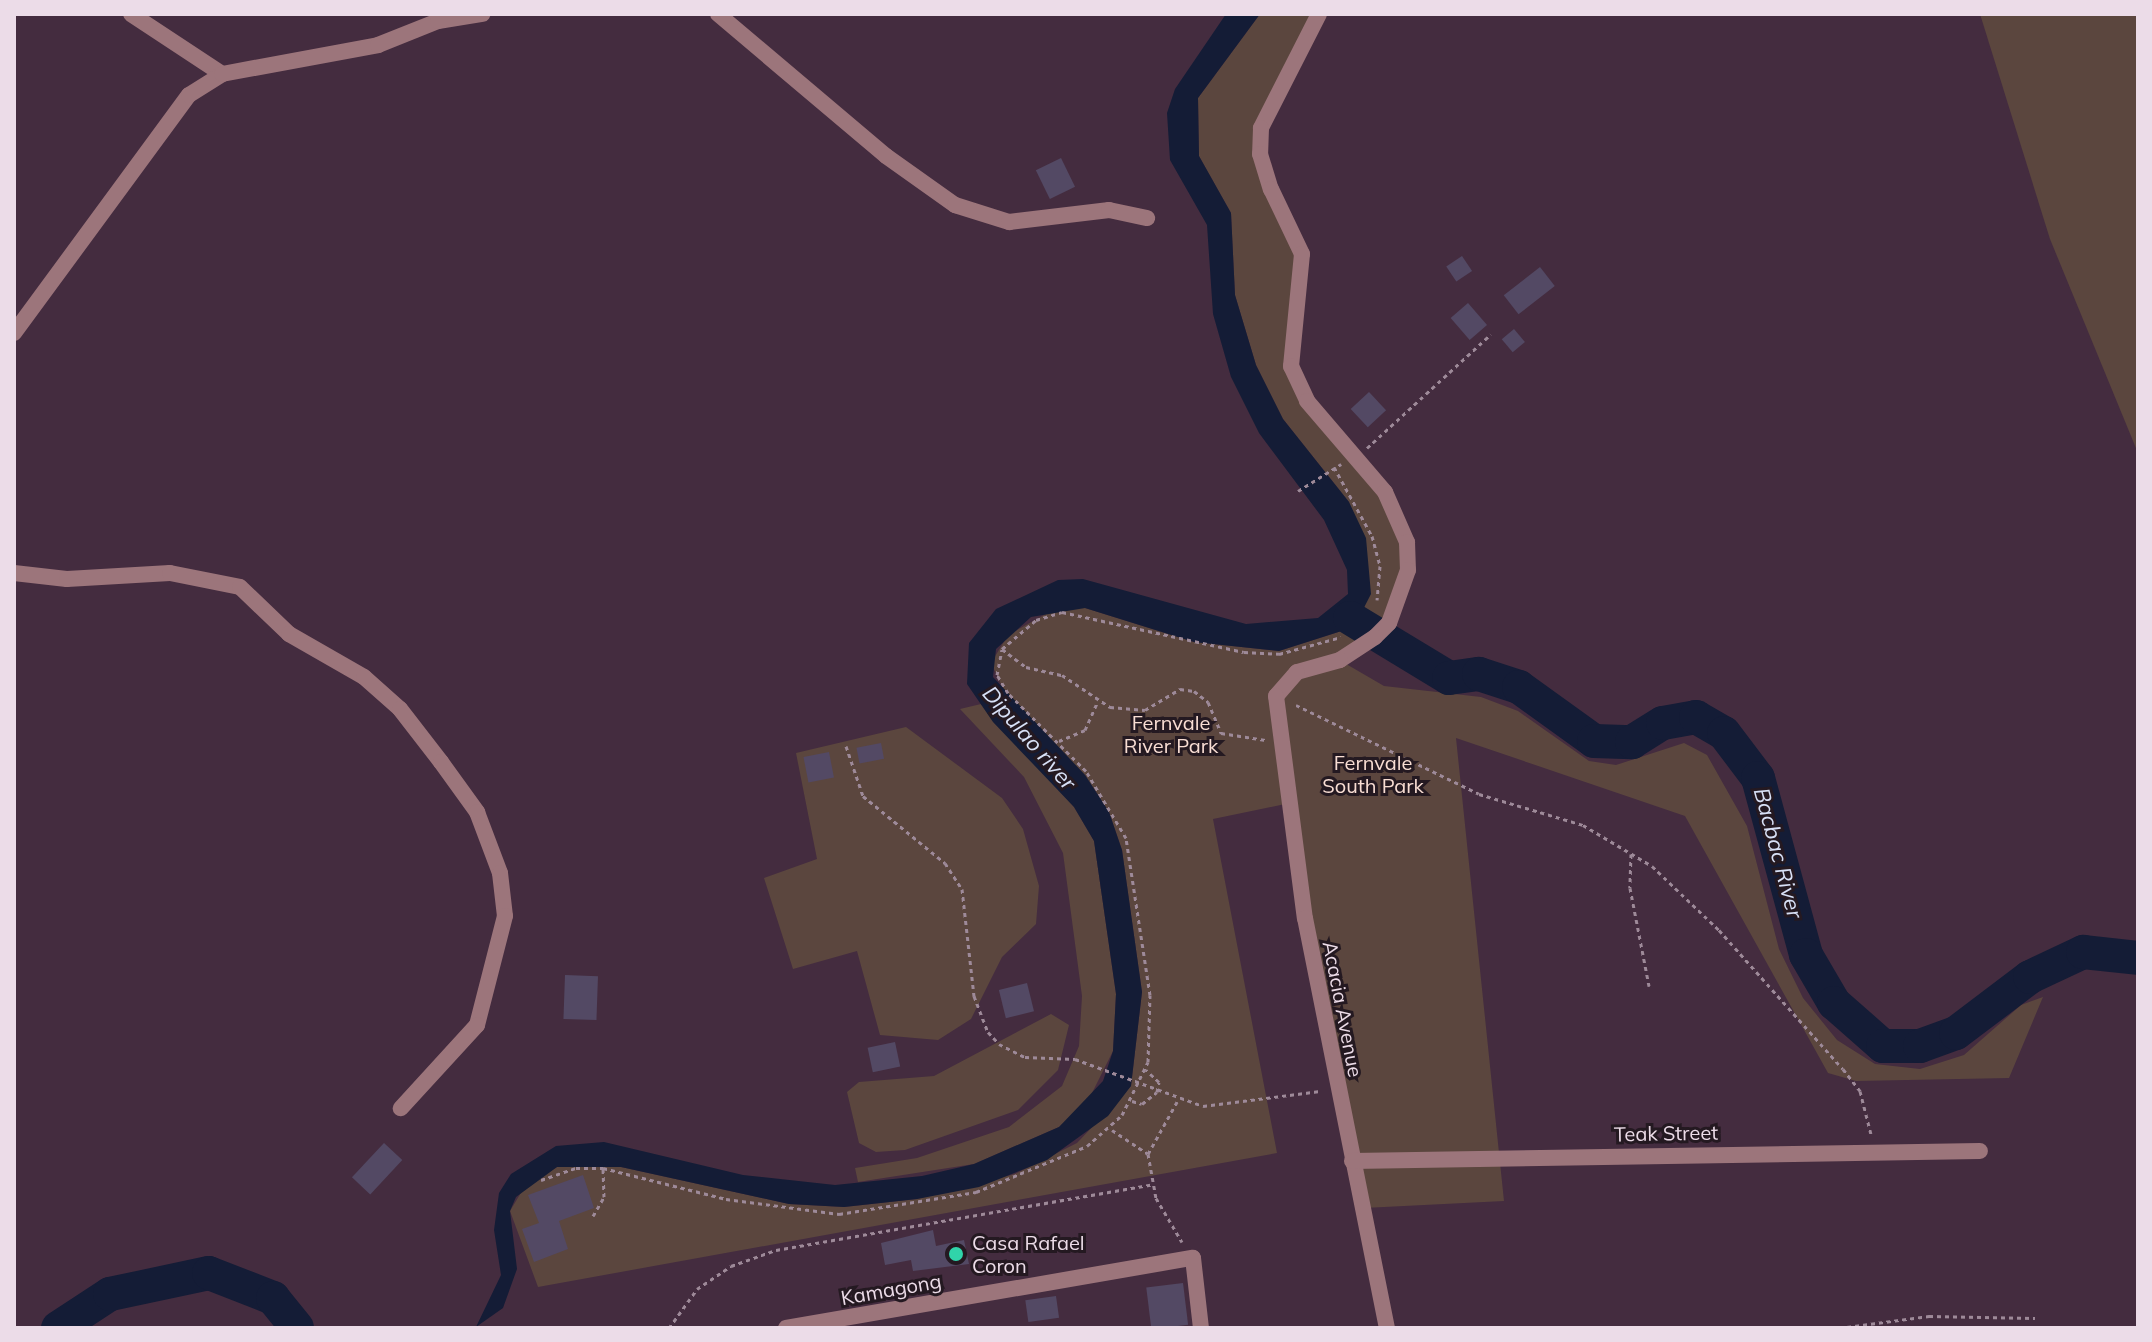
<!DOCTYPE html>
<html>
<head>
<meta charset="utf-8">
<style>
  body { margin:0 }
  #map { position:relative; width:2152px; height:1342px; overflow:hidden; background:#442c3f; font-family:Mulish,sans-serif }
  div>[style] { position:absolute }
  .green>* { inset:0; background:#5b463e }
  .water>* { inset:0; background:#141c36 }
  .river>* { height:34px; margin:-17px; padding:0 17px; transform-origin:17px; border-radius:17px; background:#141c36 }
  .building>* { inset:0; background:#534964; transform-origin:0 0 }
  .path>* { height:3px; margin-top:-1.5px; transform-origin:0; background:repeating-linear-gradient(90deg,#9e8a99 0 4px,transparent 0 8px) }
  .street>* { height:16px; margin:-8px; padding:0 8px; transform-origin:8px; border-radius:8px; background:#9c757b }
  .dots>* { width:22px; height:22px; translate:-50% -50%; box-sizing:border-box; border:4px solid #241921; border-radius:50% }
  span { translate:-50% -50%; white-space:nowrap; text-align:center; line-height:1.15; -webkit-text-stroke:6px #241921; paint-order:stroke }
  .park-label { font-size:20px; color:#f8ddd3 }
  .street-label { font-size:20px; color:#ecdce8 }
  .poi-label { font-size:20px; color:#ecdce8 }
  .left { translate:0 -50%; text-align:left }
  .water-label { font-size:22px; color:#d8e1f7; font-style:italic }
  .frame { position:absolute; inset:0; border:16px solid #ecdce8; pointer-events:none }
</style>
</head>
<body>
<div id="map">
  <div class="green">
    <i style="clip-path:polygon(1260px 14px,1319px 14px,1272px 102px,1260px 154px,1302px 254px,1291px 366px,1307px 401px,1385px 492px,1407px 542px,1389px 623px,1341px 661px,1384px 686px,1481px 697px,1518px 711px,1589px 761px,1616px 765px,1684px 743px,1707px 755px,1747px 826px,1779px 949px,1803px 998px,1837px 1040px,1875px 1064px,1920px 1069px,1964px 1055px,2021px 1005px,2043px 997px,2009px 1078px,1856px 1081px,1828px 1073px,1685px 816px,1456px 738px,1504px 1201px,1364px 1208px,1290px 803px,1213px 819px,1277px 1153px,538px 1287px,510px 1211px,525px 1186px,557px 1167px,621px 1167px,789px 1204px,844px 1207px,917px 1199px,1015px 1174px,1077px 1143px,1131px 1086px,1142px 992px,1122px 850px,1109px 812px,1085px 775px,1007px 697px,991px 663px,1008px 635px,1055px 609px,1085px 608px,1194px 642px,1279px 651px,1354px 627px,1365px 611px,1349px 502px,1283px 419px,1256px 365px,1235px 295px,1231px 213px,1199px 156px,1198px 98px)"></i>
    <i style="clip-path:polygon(1980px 14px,2138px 14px,2138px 453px,2050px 239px)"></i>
    <i style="clip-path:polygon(981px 704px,1074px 807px,1094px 841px,1116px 994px,1113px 1051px,1087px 1103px,1059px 1127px,974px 1164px,858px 1182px,855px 1168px,917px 1158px,1009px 1127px,1062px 1086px,1079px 1046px,1082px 996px,1063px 853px,1024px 777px,960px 709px)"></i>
    <i style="clip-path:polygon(906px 727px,1002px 798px,1023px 829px,1039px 886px,1036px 924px,1002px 957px,971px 1019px,938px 1040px,880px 1035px,857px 951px,793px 969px,764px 878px,817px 859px,796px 753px)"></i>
    <i style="clip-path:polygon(1051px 1014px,1069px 1025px,1058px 1070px,1018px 1110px,905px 1150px,876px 1152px,859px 1143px,847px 1092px,859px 1082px,934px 1076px)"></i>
  </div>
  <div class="water">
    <i style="clip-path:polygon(1226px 14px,1260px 14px,1198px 98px,1199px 156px,1231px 213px,1235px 295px,1256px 365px,1283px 419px,1349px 502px,1366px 538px,1371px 594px,1354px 627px,1279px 651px,1194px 642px,1085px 608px,1031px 617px,996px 649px,993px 677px,1085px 775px,1109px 812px,1122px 850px,1142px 992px,1131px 1086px,1108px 1116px,1047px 1160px,979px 1187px,917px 1199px,844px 1207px,789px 1204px,621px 1167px,557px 1167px,516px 1197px,510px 1211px,517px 1269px,503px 1308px,476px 1327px,501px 1275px,494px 1230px,499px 1193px,511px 1174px,556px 1146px,604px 1142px,743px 1175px,835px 1185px,922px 1176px,974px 1164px,1059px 1127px,1103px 1081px,1113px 1051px,1116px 994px,1094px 841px,1074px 807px,993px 722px,967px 684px,969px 643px,996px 609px,1058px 580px,1083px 579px,1246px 624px,1318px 618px,1348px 594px,1347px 570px,1324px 520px,1259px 433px,1231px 377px,1213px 314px,1207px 225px,1170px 160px,1167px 113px,1175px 89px)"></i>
  </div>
  <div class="river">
    <i style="left:1350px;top:618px;width:116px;rotate:31.2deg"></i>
    <i style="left:1449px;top:678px;width:30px;rotate:-8deg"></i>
    <i style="left:1479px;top:674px;width:42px;rotate:18deg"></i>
    <i style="left:1519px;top:687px;width:92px;rotate:35.8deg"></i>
    <i style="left:1594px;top:741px;width:38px;rotate:2deg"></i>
    <i style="left:1632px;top:742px;width:36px;rotate:-32deg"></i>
    <i style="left:1663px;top:723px;width:34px;rotate:-10deg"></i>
    <i style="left:1696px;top:717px;width:32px;rotate:30deg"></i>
    <i style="left:1724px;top:733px;width:56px;rotate:52.9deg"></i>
    <i style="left:1758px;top:778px;width:183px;rotate:74.8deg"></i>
    <i style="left:1806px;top:955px;width:56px;rotate:59.7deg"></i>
    <i style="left:1834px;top:1003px;width:65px;rotate:41.3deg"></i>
    <i style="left:1883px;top:1046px;width:37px"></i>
    <i style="left:1920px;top:1046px;width:38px;rotate:-20deg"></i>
    <i style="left:1956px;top:1033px;width:93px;rotate:-37.1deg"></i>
    <i style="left:2030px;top:977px;width:59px;rotate:-25.3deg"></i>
    <i style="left:2083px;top:952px;width:55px;rotate:6.2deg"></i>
    <i style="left:58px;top:1328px;width:62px;rotate:-33.2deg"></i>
    <i style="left:110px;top:1294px;width:101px;rotate:-12deg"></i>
    <i style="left:209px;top:1273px;width:69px;rotate:21.3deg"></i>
    <i style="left:273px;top:1298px;width:38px;rotate:51deg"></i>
  </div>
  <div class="building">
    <i style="left:1061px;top:158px;width:32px;height:28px;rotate:64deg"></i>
    <i style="left:1462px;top:256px;width:18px;height:19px;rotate:56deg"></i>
    <i style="left:1540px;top:267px;width:24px;height:46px;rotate:52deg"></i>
    <i style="left:1468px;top:303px;width:29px;height:23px;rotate:49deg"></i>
    <i style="left:1514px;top:329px;width:17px;height:16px;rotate:50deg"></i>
    <i style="left:1369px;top:392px;width:25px;height:25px;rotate:47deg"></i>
    <i style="left:881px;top:743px;width:16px;height:25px;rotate:79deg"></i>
    <i style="left:829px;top:752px;width:26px;height:26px;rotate:79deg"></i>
    <i style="left:565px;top:975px;width:33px;height:44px;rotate:2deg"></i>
    <i style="left:1027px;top:983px;width:29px;height:29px;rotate:76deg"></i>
    <i style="left:895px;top:1042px;width:25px;height:28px;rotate:78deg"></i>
    <i style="left:384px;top:1143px;width:25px;height:47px;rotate:43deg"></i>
    <i style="clip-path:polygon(583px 1175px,594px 1208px,559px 1221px,568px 1249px,534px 1262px,522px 1229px,539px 1223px,528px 1195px)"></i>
    <i style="clip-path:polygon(933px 1230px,936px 1246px,964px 1240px,969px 1264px,913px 1271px,911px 1260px,885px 1265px,881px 1243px)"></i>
    <i style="left:1183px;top:1283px;width:42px;height:37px;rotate:83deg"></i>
    <i style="left:1056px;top:1296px;width:22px;height:31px;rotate:82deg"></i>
  </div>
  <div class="path">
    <i style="left:1367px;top:448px;width:168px;rotate:-42.6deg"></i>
    <i style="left:1334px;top:467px;width:79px;rotate:61.2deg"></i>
    <i style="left:1372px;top:536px;width:31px;rotate:75deg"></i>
    <i style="left:1380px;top:566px;width:34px;rotate:95deg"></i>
    <i style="left:1298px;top:491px;width:51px;rotate:-32.1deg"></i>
    <i style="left:1002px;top:649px;width:30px;rotate:37deg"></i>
    <i style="left:1026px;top:667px;width:37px;rotate:13deg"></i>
    <i style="left:1062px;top:675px;width:58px;rotate:33.7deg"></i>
    <i style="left:1110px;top:707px;width:35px;rotate:5deg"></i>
    <i style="left:1145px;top:710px;width:41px;rotate:-31deg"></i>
    <i style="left:1180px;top:689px;width:14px;rotate:8deg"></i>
    <i style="left:1194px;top:691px;width:18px;rotate:38deg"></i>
    <i style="left:1208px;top:702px;width:34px;rotate:67deg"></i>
    <i style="left:1221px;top:733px;width:45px;rotate:9deg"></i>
    <i style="left:1296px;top:705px;width:203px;rotate:25.9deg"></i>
    <i style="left:1479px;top:794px;width:109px;rotate:16.6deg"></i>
    <i style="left:1583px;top:825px;width:80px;rotate:30.7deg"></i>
    <i style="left:1652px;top:866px;width:93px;rotate:43.7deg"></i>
    <i style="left:1719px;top:930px;width:186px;rotate:48.3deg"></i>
    <i style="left:1843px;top:1069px;width:28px;rotate:52deg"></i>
    <i style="left:1860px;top:1091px;width:44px;rotate:75.7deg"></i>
    <i style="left:1059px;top:741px;width:28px;rotate:-23deg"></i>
    <i style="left:1085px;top:730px;width:30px;rotate:-66deg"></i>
    <i style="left:846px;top:746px;width:53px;rotate:71.2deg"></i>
    <i style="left:863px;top:796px;width:106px;rotate:39.3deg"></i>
    <i style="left:945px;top:863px;width:31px;rotate:57deg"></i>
    <i style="left:962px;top:889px;width:108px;rotate:83.6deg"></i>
    <i style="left:974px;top:996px;width:39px;rotate:69deg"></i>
    <i style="left:988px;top:1032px;width:16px;rotate:47deg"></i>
    <i style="left:999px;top:1044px;width:29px;rotate:27deg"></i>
    <i style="left:1025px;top:1057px;width:50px;rotate:2.3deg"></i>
    <i style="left:1075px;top:1059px;width:136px;rotate:20.2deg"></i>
    <i style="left:1203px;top:1106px;width:118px;rotate:-7.3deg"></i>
    <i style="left:1631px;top:854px;width:34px;rotate:92deg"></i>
    <i style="left:1630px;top:888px;width:100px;rotate:79deg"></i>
    <i style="left:1132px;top:1101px;width:10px;rotate:17deg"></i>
    <i style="left:1142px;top:1104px;width:19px;rotate:-39deg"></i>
    <i style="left:1157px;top:1092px;width:10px;rotate:-79deg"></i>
    <i style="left:1159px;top:1082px;width:18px;rotate:-137deg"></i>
    <i style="left:1112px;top:1130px;width:43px;rotate:33.7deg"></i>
    <i style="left:1148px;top:1154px;width:45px;rotate:79.7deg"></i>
    <i style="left:1156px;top:1198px;width:51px;rotate:59.4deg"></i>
    <i style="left:1148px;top:1154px;width:60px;rotate:-60.9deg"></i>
    <i style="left:541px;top:1180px;width:37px;rotate:-19deg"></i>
    <i style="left:576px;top:1168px;width:27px"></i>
    <i style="left:603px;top:1168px;width:127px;rotate:14.1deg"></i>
    <i style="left:726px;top:1199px;width:114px;rotate:7.6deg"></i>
    <i style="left:839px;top:1214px;width:139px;rotate:-9.1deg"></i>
    <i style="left:976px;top:1192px;width:120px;rotate:-22.5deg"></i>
    <i style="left:1087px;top:1146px;width:47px;rotate:-41.5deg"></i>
    <i style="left:1122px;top:1115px;width:59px;rotate:-63.9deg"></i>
    <i style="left:1148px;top:1062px;width:67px;rotate:-88.3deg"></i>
    <i style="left:1150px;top:995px;width:159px;rotate:-98.7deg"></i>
    <i style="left:1126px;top:838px;width:78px;rotate:-120.8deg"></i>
    <i style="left:1086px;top:771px;width:110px;rotate:-135deg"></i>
    <i style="left:1008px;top:693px;width:21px;rotate:-121deg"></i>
    <i style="left:997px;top:675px;width:26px;rotate:-79deg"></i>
    <i style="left:1002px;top:649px;width:45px;rotate:-40.5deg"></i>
    <i style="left:1036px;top:620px;width:27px;rotate:-17deg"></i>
    <i style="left:1062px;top:612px;width:186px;rotate:12.4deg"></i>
    <i style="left:1244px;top:652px;width:35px;rotate:3deg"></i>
    <i style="left:1279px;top:654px;width:64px;rotate:-15.3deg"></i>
    <i style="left:593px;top:1216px;width:22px;rotate:-60deg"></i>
    <i style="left:604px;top:1197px;width:29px;rotate:-92deg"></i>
    <i style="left:669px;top:1328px;width:48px;rotate:-54.3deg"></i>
    <i style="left:697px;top:1289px;width:41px;rotate:-34.1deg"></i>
    <i style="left:731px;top:1266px;width:48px;rotate:-19.6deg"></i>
    <i style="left:776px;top:1250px;width:383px;rotate:-9.9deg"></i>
    <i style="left:1839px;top:1328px;width:91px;rotate:-7.6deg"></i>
    <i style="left:1929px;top:1316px;width:106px;rotate:1.1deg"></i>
  </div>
  <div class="street">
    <i style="left:131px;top:14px;width:109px;rotate:33.4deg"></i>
    <i style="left:718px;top:14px;width:220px;rotate:40.2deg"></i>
    <i style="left:886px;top:156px;width:85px;rotate:35.4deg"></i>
    <i style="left:955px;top:205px;width:57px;rotate:17.5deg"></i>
    <i style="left:1009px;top:222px;width:101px;rotate:-6.8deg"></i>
    <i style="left:1109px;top:210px;width:39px;rotate:12deg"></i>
    <i style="left:1319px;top:14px;width:128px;rotate:117deg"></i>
    <i style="left:1261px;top:128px;width:26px;rotate:92deg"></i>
    <i style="left:1260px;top:154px;width:37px;rotate:73deg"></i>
    <i style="left:1271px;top:189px;width:72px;rotate:64.5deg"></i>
    <i style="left:1302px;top:254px;width:113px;rotate:95.6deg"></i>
    <i style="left:1291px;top:366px;width:38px;rotate:65deg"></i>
    <i style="left:1307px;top:401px;width:120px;rotate:49.4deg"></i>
    <i style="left:1385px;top:492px;width:55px;rotate:66.3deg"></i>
    <i style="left:1407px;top:542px;width:28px;rotate:88deg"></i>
    <i style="left:1408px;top:570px;width:56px;rotate:109.7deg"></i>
    <i style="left:1389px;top:623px;width:20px;rotate:135deg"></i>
    <i style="left:1375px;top:637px;width:42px;rotate:146.7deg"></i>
    <i style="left:1340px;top:660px;width:45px;rotate:164.4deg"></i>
    <i style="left:1297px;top:672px;width:32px;rotate:131deg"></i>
    <i style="left:1276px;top:696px;width:224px;rotate:82.6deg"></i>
    <i style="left:1305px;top:918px;width:418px;rotate:78.7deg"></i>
    <i style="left:14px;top:333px;width:295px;rotate:-53.7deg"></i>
    <i style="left:189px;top:95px;width:39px;rotate:-32deg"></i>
    <i style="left:222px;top:74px;width:159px;rotate:-10.5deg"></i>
    <i style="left:378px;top:45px;width:65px;rotate:-21.8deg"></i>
    <i style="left:438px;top:21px;width:45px;rotate:-9deg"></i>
    <i style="left:14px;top:573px;width:53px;rotate:6.5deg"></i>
    <i style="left:67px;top:579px;width:103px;rotate:-3.3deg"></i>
    <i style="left:170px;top:573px;width:71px;rotate:11.3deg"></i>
    <i style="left:240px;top:587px;width:68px;rotate:43.8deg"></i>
    <i style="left:289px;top:634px;width:86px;rotate:29.8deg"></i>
    <i style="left:364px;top:677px;width:48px;rotate:41.6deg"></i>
    <i style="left:400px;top:709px;width:67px;rotate:52.3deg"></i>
    <i style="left:441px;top:762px;width:62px;rotate:54.2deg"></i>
    <i style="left:477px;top:812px;width:65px;rotate:69.3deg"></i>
    <i style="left:500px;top:873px;width:43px;rotate:83.4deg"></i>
    <i style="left:505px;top:916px;width:113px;rotate:104.4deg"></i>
    <i style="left:477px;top:1025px;width:113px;rotate:132.5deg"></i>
    <i style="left:1352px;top:1161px;width:628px;rotate:-0.91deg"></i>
    <i style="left:786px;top:1328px;width:413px;rotate:-9.8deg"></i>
    <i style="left:1193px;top:1258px;width:70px;rotate:83.5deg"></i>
  </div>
  <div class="dots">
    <i style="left:956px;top:1254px;background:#30d4aa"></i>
  </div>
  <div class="park-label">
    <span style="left:1171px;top:734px">Fernvale<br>River Park</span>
    <span style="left:1373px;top:774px">Fernvale<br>South Park</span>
  </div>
  <div class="street-label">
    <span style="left:1343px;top:1009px;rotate:79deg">Acacia Avenue</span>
    <span style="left:1666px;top:1133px;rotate:-1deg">Teak Street</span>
    <span style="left:891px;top:1289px;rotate:-10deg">Kamagong</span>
  </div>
  <div class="poi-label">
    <span class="left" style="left:972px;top:1254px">Casa Rafael<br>Coron</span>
  </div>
  <div class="water-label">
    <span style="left:1029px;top:738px;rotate:49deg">Dipulao river</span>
    <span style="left:1778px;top:853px;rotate:75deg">Bacbac River</span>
  </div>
  <div class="frame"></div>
</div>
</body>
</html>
